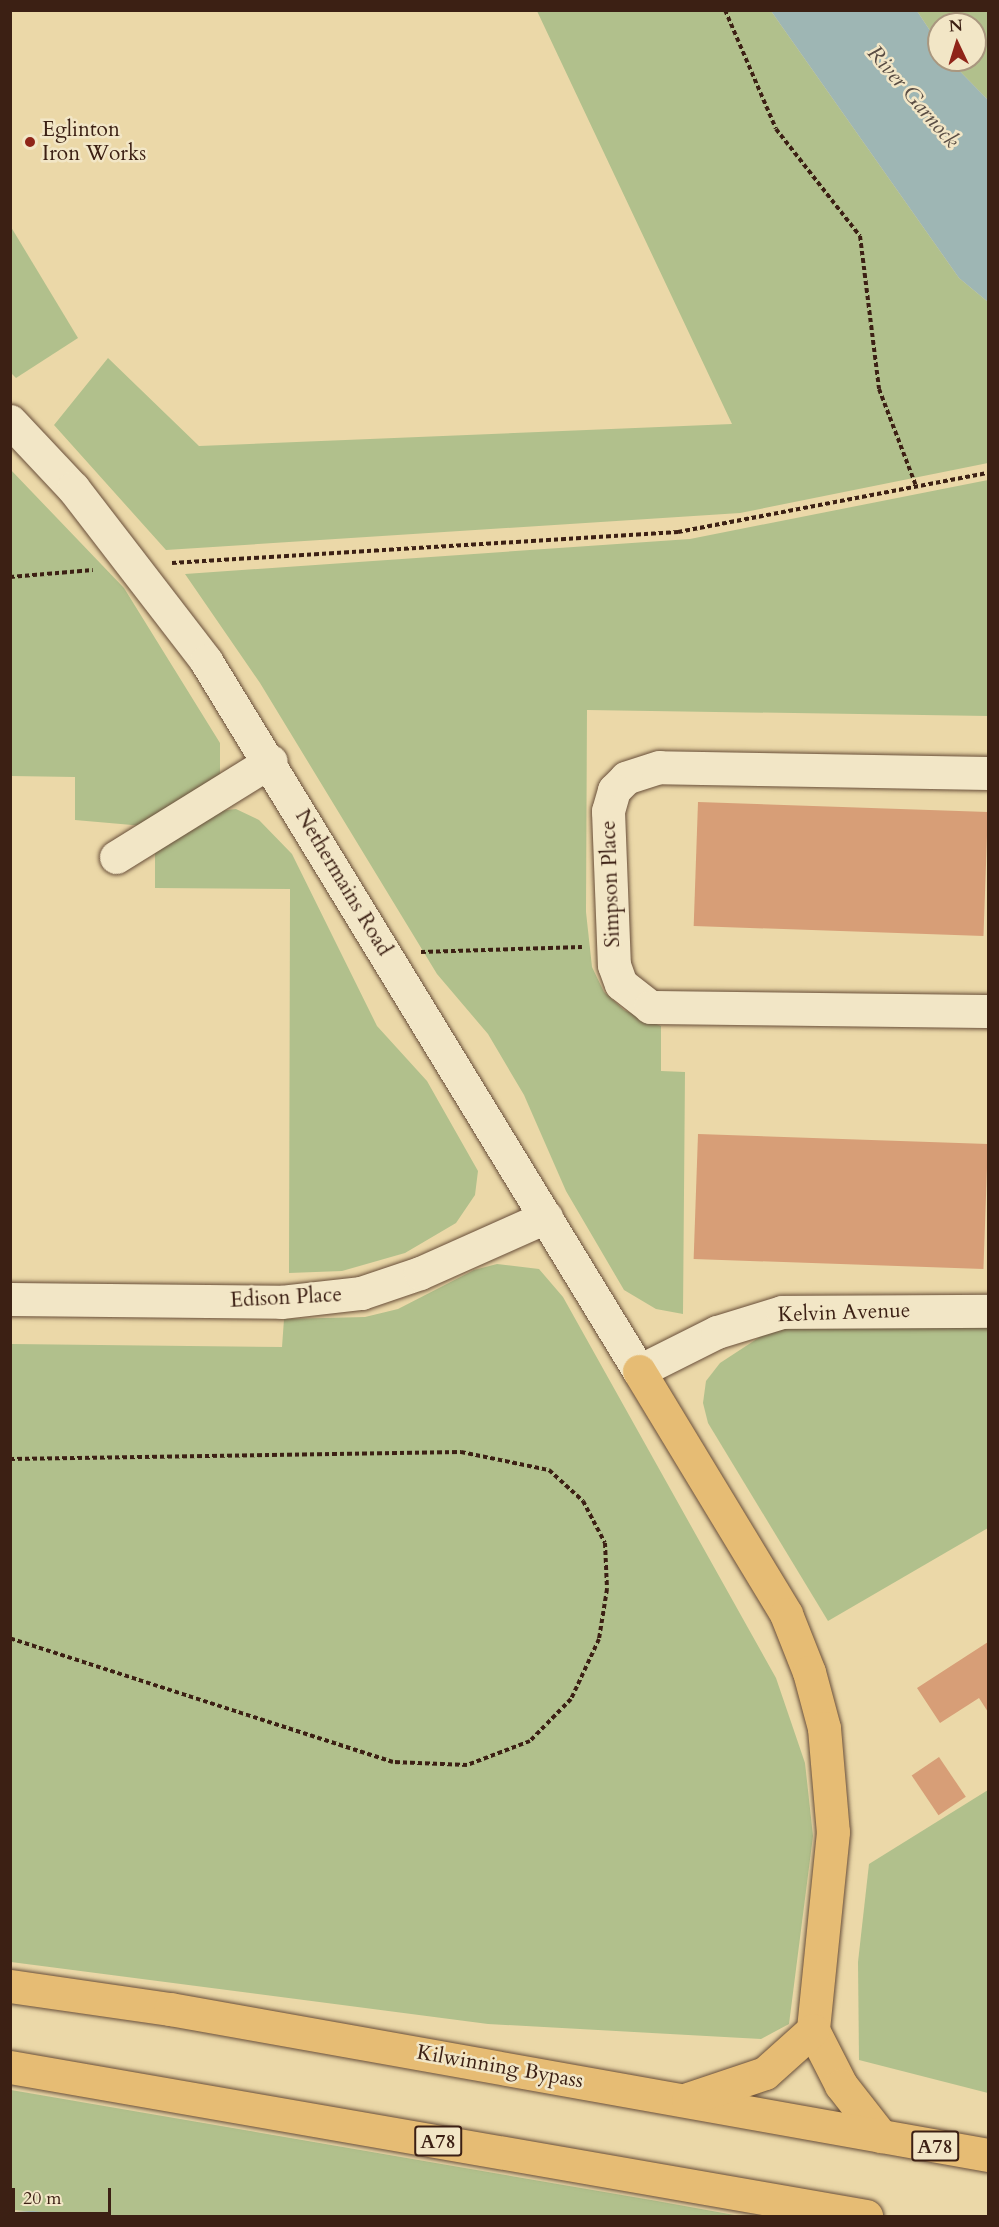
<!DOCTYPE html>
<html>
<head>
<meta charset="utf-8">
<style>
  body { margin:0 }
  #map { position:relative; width:999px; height:2227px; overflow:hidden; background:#ebd8a8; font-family:Cardo,serif }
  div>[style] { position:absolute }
  .green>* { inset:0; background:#b1c08c }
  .water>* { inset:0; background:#9eb6b4 }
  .building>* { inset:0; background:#d79e77; transform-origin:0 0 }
  .path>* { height:4px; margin-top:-2px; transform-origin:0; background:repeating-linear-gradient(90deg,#3c2014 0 4.5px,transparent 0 7.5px) }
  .roads { filter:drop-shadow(0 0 2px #684e39) drop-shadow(0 0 2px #684e39) }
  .minor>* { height:33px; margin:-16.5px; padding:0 16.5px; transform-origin:16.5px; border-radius:16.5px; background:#f2e6c6 }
  .secondary>* { height:33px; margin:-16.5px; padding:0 16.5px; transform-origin:16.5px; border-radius:16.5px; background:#f2e6c6 }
  .trunk>* { height:33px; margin:-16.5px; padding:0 16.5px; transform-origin:16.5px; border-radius:16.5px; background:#e6bc74 }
  .dots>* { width:16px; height:16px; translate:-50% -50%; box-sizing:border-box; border:3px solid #f2e6c6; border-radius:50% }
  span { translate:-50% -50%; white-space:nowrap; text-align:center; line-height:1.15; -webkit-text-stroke:5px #f2e6c6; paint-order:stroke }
  .shield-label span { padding:2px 4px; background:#f2e6c6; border:2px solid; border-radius:4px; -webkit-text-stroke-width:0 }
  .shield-label { font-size:20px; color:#3c2014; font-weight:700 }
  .poi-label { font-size:21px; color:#3c2014 }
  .left { translate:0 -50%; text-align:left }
  .street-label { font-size:21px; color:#3c2014 }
  .water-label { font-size:22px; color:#594d44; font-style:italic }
  .frame { position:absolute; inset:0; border:12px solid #3c2014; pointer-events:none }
  .north { position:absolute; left:927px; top:12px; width:60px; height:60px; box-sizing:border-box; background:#f2e6c6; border:2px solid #a9977f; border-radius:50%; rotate:356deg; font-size:16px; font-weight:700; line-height:24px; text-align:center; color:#3c2014 }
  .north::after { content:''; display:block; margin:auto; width:21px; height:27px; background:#8f2418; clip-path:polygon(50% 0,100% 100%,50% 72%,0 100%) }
  .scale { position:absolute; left:12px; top:2188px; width:99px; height:27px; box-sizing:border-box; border:3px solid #3c2014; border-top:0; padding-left:8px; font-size:18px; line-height:21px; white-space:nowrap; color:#3c2014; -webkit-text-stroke:4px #f2e6c6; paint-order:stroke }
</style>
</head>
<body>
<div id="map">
  <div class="green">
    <i style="clip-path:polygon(537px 11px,771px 11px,959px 278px,988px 302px,988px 463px,740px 513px,166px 550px,54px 425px,108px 358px,199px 446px,732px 424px)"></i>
    <i style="clip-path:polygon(917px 11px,988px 11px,988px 100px,949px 60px,975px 60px,975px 24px,939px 24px,939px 44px)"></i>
    <i style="clip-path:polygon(11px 227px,78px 338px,16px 378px,10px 372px)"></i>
    <i style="clip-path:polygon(10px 469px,124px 588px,220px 743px,220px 774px,155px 827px,75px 820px,75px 777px,11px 776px)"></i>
    <i style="clip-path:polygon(988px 480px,988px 716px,587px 710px,586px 912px,592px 967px,604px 992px,624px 1010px,661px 1026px,661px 1071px,685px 1072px,683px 1314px,656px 1309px,624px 1290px,566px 1191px,524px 1095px,488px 1034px,437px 974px,260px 683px,185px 574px,690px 539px)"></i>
    <i style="clip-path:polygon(236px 809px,259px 820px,292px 854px,377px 1026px,427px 1081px,478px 1171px,475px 1195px,456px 1223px,405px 1253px,342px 1271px,289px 1273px,290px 889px,155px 888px,155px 845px,219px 811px)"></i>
    <i style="clip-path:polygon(497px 1264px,539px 1269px,563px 1297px,776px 1678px,805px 1763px,813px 1836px,789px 2024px,761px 2039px,488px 2024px,11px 1962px,11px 1344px,282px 1347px,284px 1319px,365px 1317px,398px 1309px,474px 1270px)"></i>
    <i style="clip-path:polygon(988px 1327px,988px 1528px,828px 1621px,708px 1423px,703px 1403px,706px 1381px,720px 1363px,772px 1329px)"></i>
    <i style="clip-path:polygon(988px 1790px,988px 2093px,859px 2060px,858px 1962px,869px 1864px)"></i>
    <i style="clip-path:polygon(11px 2090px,657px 2201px,740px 2216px,88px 2216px,11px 2210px)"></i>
  </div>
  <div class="water">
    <i style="clip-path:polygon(771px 11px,917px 11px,939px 44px,939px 60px,949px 60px,988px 100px,988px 302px,959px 278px)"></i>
    <i style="clip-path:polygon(33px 2211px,79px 2216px,11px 2216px,11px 2212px)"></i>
  </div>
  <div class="building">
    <i style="left:698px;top:802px;width:290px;height:124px;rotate:2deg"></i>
    <i style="left:698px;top:1134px;width:290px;height:125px;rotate:2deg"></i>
    <i style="clip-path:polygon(988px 1642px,988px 1712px,979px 1698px,940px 1723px,917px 1688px)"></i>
    <i style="left:939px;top:1757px;width:48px;height:33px;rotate:56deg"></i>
  </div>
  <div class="path">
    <i style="left:725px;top:10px;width:129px;rotate:66.8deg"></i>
    <i style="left:776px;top:129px;width:136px;rotate:51.9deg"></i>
    <i style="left:860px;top:236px;width:154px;rotate:82.9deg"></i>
    <i style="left:879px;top:389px;width:104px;rotate:69.1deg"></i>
    <i style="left:172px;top:563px;width:507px;rotate:-3.51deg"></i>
    <i style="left:678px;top:532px;width:316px;rotate:-10.8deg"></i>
    <i style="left:10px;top:577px;width:83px;rotate:-4.8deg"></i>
    <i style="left:421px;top:952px;width:161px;rotate:-1.8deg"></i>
    <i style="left:10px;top:1459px;width:451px;rotate:-0.9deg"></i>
    <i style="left:461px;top:1452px;width:90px;rotate:11.6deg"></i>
    <i style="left:549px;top:1470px;width:46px;rotate:42.4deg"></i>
    <i style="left:583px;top:1501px;width:47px;rotate:62.4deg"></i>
    <i style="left:605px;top:1543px;width:46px;rotate:87.5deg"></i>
    <i style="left:607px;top:1589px;width:51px;rotate:99.1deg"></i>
    <i style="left:599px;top:1639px;width:66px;rotate:115deg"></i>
    <i style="left:571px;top:1699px;width:59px;rotate:134.3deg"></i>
    <i style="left:530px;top:1741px;width:67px;rotate:159.1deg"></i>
    <i style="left:467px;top:1765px;width:74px;rotate:-177.7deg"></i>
    <i style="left:393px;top:1762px;width:403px;rotate:-162.1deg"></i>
  </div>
  <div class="roads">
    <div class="minor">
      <i style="left:988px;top:773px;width:329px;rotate:-179deg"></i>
      <i style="left:659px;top:767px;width:35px;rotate:162deg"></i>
      <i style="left:626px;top:778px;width:17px;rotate:135deg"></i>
      <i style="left:614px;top:790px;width:22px;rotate:106deg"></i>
      <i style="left:608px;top:811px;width:154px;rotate:87.8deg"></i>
      <i style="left:614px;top:965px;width:20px;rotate:70deg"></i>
      <i style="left:621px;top:984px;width:37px;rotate:38deg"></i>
      <i style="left:650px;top:1007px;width:338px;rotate:0.7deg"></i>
      <i style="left:116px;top:857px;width:182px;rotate:-31.8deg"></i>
      <i style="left:10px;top:1299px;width:271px;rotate:0.6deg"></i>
      <i style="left:281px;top:1302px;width:81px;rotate:-6.4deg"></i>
      <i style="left:361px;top:1293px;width:62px;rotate:-18.7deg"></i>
      <i style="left:420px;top:1273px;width:138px;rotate:-24deg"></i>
      <i style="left:639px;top:1371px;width:87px;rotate:-26.6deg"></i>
      <i style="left:717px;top:1332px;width:68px;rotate:-17.1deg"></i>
      <i style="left:782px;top:1312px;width:206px;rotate:-0.3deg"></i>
    </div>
    <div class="secondary">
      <i style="left:10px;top:421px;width:92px;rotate:46.8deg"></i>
      <i style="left:73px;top:488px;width:218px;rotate:52.4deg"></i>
      <i style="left:206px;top:661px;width:832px;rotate:58.62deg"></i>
    </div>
    <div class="trunk">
      <i style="left:639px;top:1371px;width:284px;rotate:58.8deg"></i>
      <i style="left:786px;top:1614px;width:62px;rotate:68.4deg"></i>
      <i style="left:809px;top:1672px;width:58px;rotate:75deg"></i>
      <i style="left:824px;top:1728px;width:104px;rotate:85.1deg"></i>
      <i style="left:833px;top:1832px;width:199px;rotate:95.8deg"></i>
      <i style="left:813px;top:2030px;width:62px;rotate:63deg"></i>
      <i style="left:841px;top:2085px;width:65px;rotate:51.9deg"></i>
      <i style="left:10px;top:1986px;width:162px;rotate:8.2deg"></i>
      <i style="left:170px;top:2009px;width:831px;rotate:10.12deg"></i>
      <i style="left:10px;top:2067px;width:869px;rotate:9.87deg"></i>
      <i style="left:688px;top:2099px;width:81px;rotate:-18.7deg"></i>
      <i style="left:765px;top:2073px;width:64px;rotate:-41.9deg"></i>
    </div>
  </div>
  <div class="dots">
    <i style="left:30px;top:142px;background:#8f2418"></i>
  </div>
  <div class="shield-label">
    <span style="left:438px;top:2141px">A78</span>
    <span style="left:935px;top:2146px">A78</span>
  </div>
  <div class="poi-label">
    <span class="left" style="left:42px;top:142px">Eglinton<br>Iron Works</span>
  </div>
  <div class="street-label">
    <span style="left:343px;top:883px;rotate:59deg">Nethermains Road</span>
    <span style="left:611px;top:884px;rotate:-92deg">Simpson Place</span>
    <span style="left:286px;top:1298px;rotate:-3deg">Edison Place</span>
    <span style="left:844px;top:1313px;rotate:-2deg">Kelvin Avenue</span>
    <span style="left:500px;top:2067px;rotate:10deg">Kilwinning Bypass</span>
  </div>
  <div class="water-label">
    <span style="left:913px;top:97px;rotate:49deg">River Garnock</span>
  </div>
  <div class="frame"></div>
  <div class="north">N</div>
  <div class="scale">20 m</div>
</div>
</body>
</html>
